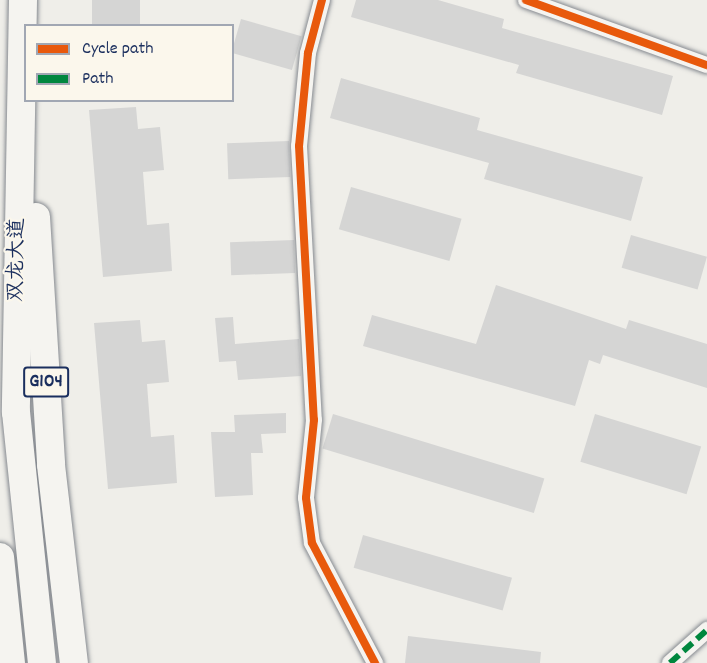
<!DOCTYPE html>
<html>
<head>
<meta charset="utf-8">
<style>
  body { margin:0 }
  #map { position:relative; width:707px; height:663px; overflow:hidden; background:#efeee9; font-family:Dekko,"LXGW WenKai TC",sans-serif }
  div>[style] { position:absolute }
  .building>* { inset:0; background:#d5d5d4; transform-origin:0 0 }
  .roads { filter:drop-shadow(0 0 2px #868a90) drop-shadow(0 0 2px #868a90) }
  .minor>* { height:16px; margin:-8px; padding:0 8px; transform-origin:8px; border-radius:8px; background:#f5f4f0 }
  .trunk>* { height:28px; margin:-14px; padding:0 14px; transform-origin:14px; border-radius:14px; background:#f5f4f0 }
  .quiet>* { height:6px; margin-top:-3px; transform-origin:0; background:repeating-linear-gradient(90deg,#00873e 0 12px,transparent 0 18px) }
  .cycleway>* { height:8px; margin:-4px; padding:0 4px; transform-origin:4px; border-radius:4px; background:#e8590c }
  span { translate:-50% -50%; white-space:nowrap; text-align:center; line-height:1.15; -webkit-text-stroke:4.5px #fbf7ec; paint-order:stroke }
  .shield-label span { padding:2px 4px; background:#fbf7ec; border:2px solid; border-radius:4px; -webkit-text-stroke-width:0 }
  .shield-label { font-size:20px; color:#1b2f5e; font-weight:700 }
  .street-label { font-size:21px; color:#1b2f5e }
  .legend { position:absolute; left:24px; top:24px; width:210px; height:78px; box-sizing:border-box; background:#fbf7ec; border:2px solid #a1a7b3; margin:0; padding:8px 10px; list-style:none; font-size:18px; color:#1b2f5e }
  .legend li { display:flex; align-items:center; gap:12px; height:30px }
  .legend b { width:30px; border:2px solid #a1a7b3 }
</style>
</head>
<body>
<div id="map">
  <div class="building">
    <i style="left:92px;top:0;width:48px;height:26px"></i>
    <i style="clip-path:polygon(356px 0,438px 0,504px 19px,502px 28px,673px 76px,662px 115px,516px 73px,519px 65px,351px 17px)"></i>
    <i style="left:241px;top:19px;width:63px;height:35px;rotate:16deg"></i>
    <i style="clip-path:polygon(341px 78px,480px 118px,477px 130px,643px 177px,631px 221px,484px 179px,489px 163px,330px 118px)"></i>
    <i style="clip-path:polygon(136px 107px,138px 129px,160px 127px,164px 170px,143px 172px,147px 225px,169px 223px,172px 271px,103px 277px,89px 110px)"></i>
    <i style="left:289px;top:141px;width:36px;height:62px;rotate:88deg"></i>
    <i style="left:351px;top:187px;width:115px;height:44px;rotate:16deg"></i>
    <i style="left:631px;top:235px;width:79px;height:34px;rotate:16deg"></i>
    <i style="left:294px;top:240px;width:33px;height:64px;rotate:88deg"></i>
    <i style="clip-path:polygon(496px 285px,626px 329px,629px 320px,707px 344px,707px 388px,603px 355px,600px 364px,589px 360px,575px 406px,363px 346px,372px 315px,476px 344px)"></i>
    <i style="clip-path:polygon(233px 317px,235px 344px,299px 339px,301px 376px,238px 380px,236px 361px,219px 362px,215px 318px)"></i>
    <i style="clip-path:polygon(140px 320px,142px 342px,165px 340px,169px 382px,147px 384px,151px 437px,174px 435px,177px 483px,108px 489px,94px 323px)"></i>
    <i style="clip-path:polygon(286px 413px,286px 433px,261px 434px,263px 453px,251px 453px,253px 495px,215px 497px,211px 432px,235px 432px,234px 415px)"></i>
    <i style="left:333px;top:414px;width:221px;height:36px;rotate:17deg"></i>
    <i style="left:595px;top:414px;width:111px;height:50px;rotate:17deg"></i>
    <i style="left:363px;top:535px;width:155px;height:34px;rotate:16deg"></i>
    <i style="clip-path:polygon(408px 636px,541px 652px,540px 663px,405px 663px)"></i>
  </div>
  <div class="roads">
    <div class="minor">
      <i style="left:322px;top:0;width:55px;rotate:104.8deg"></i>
      <i style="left:308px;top:53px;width:93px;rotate:95.5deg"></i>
      <i style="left:299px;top:146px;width:274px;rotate:86.9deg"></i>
      <i style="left:314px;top:420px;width:78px;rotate:95.9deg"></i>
      <i style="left:306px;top:498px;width:45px;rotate:82.4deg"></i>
      <i style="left:312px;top:543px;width:136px;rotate:62.3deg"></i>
      <i style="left:526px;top:0;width:192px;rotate:19.8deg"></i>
      <i style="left:670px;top:663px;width:50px;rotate:-41.7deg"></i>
    </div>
    <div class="trunk">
      <i style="left:23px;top:0;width:412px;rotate:91deg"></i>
      <i style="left:16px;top:412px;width:252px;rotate:84.1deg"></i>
      <i style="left:36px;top:217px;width:248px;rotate:86.5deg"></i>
      <i style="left:51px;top:465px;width:199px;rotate:83.4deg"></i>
      <i style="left:0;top:557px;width:107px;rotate:84.1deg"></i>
    </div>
  </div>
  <div class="quiet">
    <i style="left:670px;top:663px;width:50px;rotate:-41.7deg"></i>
  </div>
  <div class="cycleway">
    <i style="left:322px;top:0;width:55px;rotate:104.8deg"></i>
    <i style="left:308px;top:53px;width:93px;rotate:95.5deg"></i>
    <i style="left:299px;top:146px;width:274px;rotate:86.9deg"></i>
    <i style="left:314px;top:420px;width:78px;rotate:95.9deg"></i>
    <i style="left:306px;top:498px;width:45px;rotate:82.4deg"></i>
    <i style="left:312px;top:543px;width:136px;rotate:62.3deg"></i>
    <i style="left:526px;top:0;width:192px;rotate:19.8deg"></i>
  </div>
  <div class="shield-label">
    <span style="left:46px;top:382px">G104</span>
  </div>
  <div class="street-label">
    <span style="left:18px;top:260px;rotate:-89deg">双龙大道</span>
  </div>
  <ul class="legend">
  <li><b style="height:8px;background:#e8590c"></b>Cycle path</li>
  <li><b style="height:8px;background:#00873e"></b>Path</li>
  </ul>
</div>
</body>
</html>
